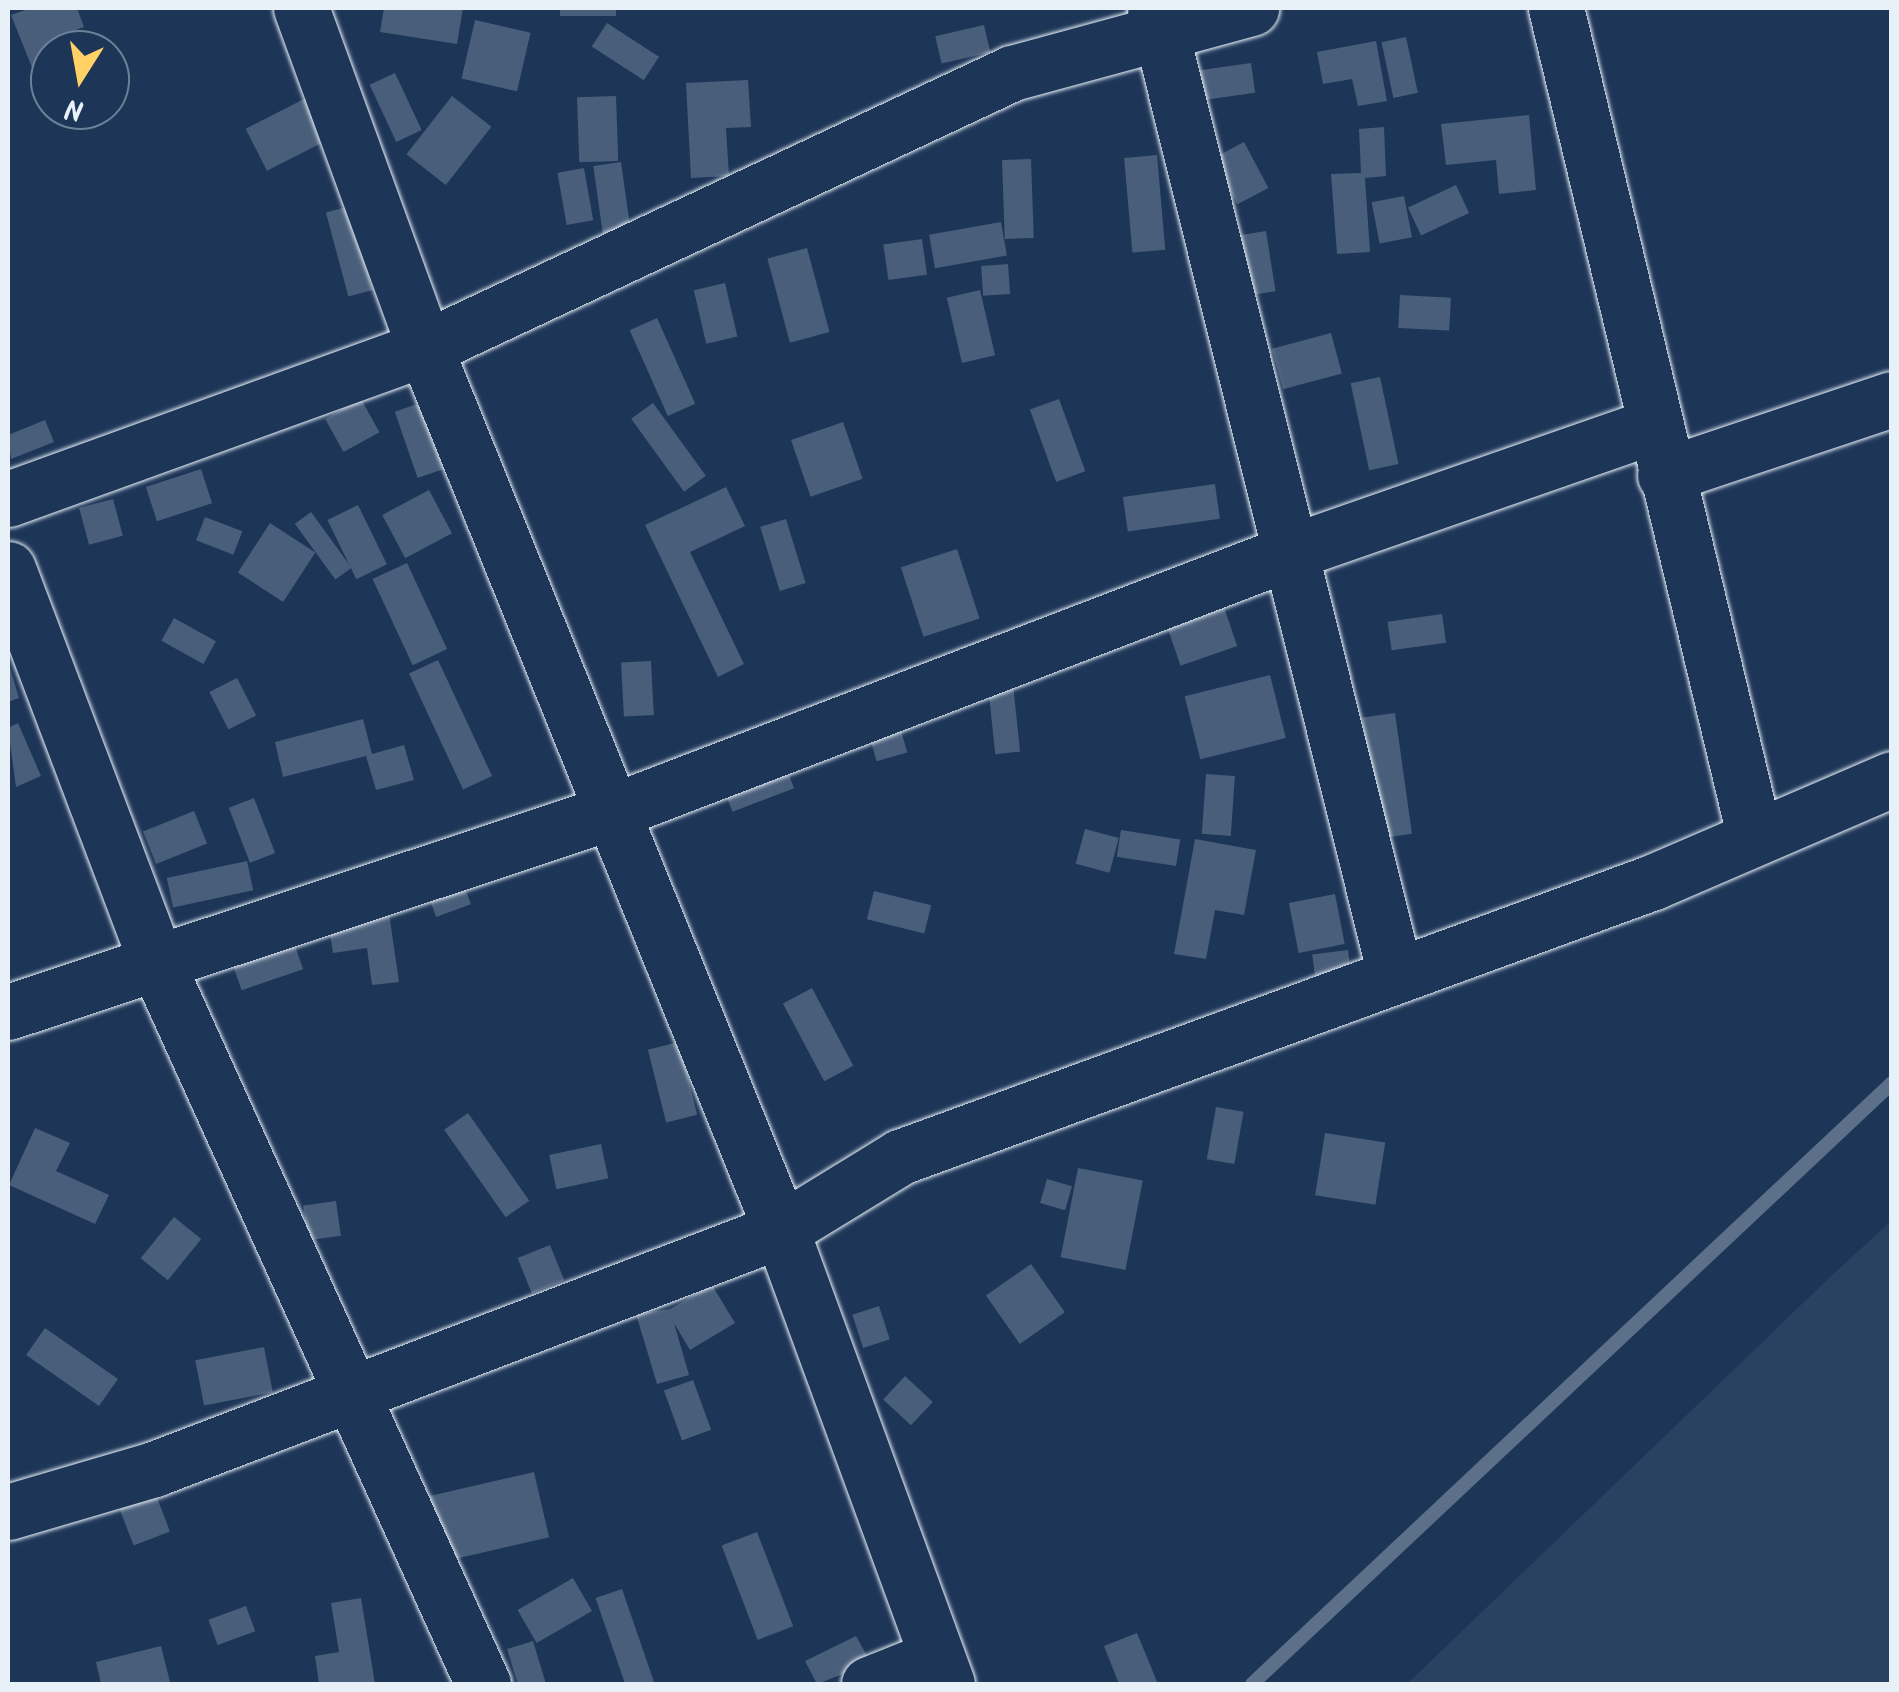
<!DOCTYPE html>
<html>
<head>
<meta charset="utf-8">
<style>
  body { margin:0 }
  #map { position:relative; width:1899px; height:1692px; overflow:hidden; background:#1d3557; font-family:Kalam,sans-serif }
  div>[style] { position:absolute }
  .built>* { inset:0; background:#2a4162 }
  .stream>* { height:14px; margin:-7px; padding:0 7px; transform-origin:7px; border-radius:7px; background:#5d7089 }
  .building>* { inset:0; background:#495e7a; transform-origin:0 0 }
  .roads { filter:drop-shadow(0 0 2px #e8f1f8) drop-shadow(0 0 2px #e8f1f8) }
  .minor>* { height:55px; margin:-27.5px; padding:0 27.5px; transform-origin:27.5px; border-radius:27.5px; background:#1d3557 }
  span { translate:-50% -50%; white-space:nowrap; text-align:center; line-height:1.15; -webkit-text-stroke:8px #1d3557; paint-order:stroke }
  .frame { position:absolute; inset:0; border:10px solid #e8f1f8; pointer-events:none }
  .north { position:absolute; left:30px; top:30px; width:100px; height:100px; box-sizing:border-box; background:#1d3557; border:2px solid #6e8097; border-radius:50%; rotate:191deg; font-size:28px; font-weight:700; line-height:40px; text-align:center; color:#e8f1f8 }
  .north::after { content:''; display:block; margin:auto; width:35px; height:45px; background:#ffd166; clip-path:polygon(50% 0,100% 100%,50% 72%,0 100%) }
</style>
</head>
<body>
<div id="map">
  <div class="built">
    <i style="clip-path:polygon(1891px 1221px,1891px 1684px,1407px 1684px,1829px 1278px)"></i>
  </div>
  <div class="stream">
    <i style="left:1252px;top:1684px;width:878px;rotate:-43.2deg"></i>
  </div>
  <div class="building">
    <i style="clip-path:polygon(31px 8px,77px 8px,84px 27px,55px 38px,50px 74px,37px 80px,11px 15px)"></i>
    <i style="clip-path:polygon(384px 8px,463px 8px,457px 44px,380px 32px)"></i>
    <i style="left:560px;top:8px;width:56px;height:8px"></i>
    <i style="left:475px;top:20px;width:57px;height:60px;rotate:13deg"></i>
    <i style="left:607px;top:23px;width:62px;height:28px;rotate:33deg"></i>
    <i style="left:984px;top:25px;width:28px;height:50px;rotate:77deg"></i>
    <i style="left:1406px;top:37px;width:57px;height:25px;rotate:78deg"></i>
    <i style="clip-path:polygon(1376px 41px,1387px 101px,1358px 106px,1352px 79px,1323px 84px,1317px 52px)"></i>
    <i style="left:1251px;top:63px;width:30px;height:52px;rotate:82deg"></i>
    <i style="left:395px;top:73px;width:63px;height:28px;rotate:65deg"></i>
    <i style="clip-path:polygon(748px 80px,751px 127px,726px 128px,729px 176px,691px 178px,686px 83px)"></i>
    <i style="left:452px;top:96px;width:50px;height:74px;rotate:38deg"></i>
    <i style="left:616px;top:96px;width:65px;height:39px;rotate:88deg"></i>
    <i style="left:308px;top:97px;width:47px;height:70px;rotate:63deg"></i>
    <i style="clip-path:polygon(1529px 115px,1536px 190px,1499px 194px,1496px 160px,1446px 165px,1441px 124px)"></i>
    <i style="clip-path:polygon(1384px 127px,1386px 176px,1365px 178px,1370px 252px,1337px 254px,1331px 174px,1361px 173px,1359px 129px)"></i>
    <i style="left:1244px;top:142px;width:52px;height:35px;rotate:62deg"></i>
    <i style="left:1157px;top:155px;width:95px;height:33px;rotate:85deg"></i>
    <i style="left:1031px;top:159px;width:79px;height:29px;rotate:88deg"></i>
    <i style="left:621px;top:162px;width:68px;height:28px;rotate:82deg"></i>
    <i style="left:584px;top:168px;width:53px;height:27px;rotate:80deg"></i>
    <i style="left:1456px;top:185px;width:31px;height:53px;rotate:65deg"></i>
    <i style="left:1404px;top:196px;width:42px;height:33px;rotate:79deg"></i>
    <i style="left:350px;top:206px;width:87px;height:25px;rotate:75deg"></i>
    <i style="left:1001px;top:222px;width:34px;height:73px;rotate:80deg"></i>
    <i style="left:1266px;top:231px;width:61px;height:27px;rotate:81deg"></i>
    <i style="left:922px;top:239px;width:36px;height:39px;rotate:82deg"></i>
    <i style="left:807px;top:248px;width:87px;height:41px;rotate:75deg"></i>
    <i style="left:1008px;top:264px;width:30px;height:27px;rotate:86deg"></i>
    <i style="left:725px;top:283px;width:55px;height:32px;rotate:77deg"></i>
    <i style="left:980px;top:290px;width:67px;height:34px;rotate:77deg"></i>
    <i style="left:1400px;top:295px;width:51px;height:33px;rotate:3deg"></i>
    <i style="left:657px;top:318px;width:94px;height:30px;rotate:66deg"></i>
    <i style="left:1331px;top:333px;width:42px;height:61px;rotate:75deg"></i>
    <i style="left:1380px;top:377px;width:89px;height:30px;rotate:78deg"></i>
    <i style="left:361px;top:399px;width:38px;height:41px;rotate:61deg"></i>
    <i style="left:1059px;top:399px;width:77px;height:31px;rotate:70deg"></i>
    <i style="left:426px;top:401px;width:70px;height:33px;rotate:71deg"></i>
    <i style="left:653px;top:403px;width:90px;height:27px;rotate:54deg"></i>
    <i style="clip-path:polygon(45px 420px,54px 442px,11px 459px,8px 435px)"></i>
    <i style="left:843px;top:422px;width:60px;height:55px;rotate:71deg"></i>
    <i style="left:201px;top:469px;width:36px;height:58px;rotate:72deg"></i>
    <i style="left:1215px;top:484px;width:35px;height:93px;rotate:82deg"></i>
    <i style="clip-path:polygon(726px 487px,745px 526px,690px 552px,744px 664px,718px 677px,645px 525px)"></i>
    <i style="left:429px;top:490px;width:49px;height:53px;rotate:62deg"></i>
    <i style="left:113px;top:499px;width:38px;height:35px;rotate:75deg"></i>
    <i style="left:358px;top:505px;width:66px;height:34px;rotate:64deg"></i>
    <i style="left:311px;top:512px;width:69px;height:20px;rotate:54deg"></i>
    <i style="left:205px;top:517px;width:40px;height:25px;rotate:21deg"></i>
    <i style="left:786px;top:519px;width:67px;height:27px;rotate:73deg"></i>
    <i style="left:270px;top:523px;width:54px;height:59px;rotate:33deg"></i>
    <i style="left:957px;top:549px;width:73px;height:59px;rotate:72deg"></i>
    <i style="left:407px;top:563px;width:95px;height:38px;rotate:65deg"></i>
    <i style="left:1220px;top:596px;width:53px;height:60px;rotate:71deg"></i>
    <i style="left:1442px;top:614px;width:29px;height:55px;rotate:82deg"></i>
    <i style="left:174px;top:618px;width:48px;height:26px;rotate:29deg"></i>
    <i style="left:438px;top:660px;width:128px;height:32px;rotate:65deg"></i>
    <i style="clip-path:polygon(8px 661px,19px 698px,8px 702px)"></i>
    <i style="left:651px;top:661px;width:54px;height:30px;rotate:87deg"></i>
    <i style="left:1270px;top:675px;width:65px;height:88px;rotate:76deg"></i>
    <i style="left:237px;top:678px;width:42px;height:31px;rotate:63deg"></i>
    <i style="left:1013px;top:684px;width:68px;height:25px;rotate:84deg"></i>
    <i style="left:896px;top:713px;width:41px;height:32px;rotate:74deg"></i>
    <i style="left:1395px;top:713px;width:122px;height:33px;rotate:82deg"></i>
    <i style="clip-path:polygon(363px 719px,372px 754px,404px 745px,414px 780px,376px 790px,366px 756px,283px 777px,275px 742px)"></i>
    <i style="clip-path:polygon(18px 723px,41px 776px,16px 787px,8px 728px)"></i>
    <i style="left:779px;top:749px;width:42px;height:66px;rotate:69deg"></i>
    <i style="left:1206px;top:774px;width:29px;height:60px;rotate:4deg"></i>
    <i style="left:254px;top:798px;width:59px;height:27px;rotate:69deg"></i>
    <i style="left:194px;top:811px;width:35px;height:55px;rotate:68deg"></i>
    <i style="left:1085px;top:829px;width:35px;height:36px;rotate:15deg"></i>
    <i style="left:1121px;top:830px;width:60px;height:27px;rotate:9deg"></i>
    <i style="clip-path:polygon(1195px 839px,1256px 850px,1244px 915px,1215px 910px,1206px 959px,1174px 954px)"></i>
    <i style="left:247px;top:861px;width:30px;height:82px;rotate:78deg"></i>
    <i style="left:461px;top:877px;width:29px;height:37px;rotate:70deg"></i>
    <i style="left:874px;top:891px;width:59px;height:29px;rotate:14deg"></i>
    <i style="left:1335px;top:894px;width:51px;height:47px;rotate:79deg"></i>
    <i style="clip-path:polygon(388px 906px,399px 982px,372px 985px,367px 948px,333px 953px,327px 915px)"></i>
    <i style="left:292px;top:937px;width:34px;height:65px;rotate:71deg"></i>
    <i style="left:1348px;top:950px;width:24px;height:36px;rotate:83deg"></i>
    <i style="left:812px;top:988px;width:88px;height:33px;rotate:62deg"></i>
    <i style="left:679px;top:1042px;width:75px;height:32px;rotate:76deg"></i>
    <i style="left:1216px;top:1107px;width:28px;height:53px;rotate:10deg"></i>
    <i style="left:468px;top:1113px;width:107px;height:29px;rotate:55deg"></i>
    <i style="clip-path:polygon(35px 1128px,70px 1143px,56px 1171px,109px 1195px,95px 1224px,9px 1185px)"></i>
    <i style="left:1325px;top:1133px;width:61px;height:63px;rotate:9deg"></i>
    <i style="left:601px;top:1144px;width:35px;height:53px;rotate:78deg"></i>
    <i style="left:1078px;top:1168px;width:66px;height:91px;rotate:11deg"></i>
    <i style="left:1047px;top:1179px;width:26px;height:25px;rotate:16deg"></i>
    <i style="left:336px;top:1201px;width:35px;height:33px;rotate:82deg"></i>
    <i style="left:174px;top:1217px;width:35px;height:53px;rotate:39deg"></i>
    <i style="left:550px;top:1245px;width:38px;height:35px;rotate:68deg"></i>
    <i style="left:1031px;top:1264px;width:59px;height:55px;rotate:55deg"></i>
    <i style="clip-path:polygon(712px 1285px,735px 1323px,690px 1350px,674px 1323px,689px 1375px,657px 1384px,636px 1314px,670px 1309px)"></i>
    <i style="left:879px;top:1306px;width:35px;height:28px;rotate:72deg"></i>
    <i style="left:45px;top:1328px;width:89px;height:33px;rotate:35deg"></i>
    <i style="left:264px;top:1347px;width:46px;height:70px;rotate:79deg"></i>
    <i style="left:905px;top:1376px;width:38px;height:32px;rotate:43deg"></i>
    <i style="left:693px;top:1380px;width:53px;height:31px;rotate:70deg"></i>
    <i style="left:534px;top:1472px;width:67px;height:107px;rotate:77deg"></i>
    <i style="left:156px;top:1495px;width:39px;height:39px;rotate:69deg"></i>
    <i style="left:757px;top:1532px;width:101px;height:38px;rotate:69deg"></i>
    <i style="left:573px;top:1578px;width:38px;height:64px;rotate:60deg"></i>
    <i style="left:622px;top:1589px;width:100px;height:28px;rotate:71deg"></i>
    <i style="clip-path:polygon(361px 1598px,375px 1684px,319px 1684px,315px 1656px,339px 1652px,331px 1603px)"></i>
    <i style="left:246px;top:1606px;width:27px;height:40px;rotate:70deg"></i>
    <i style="clip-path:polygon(1137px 1633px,1158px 1684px,1119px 1684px,1104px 1646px)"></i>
    <i style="clip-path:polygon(856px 1636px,871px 1663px,817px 1684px,805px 1661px)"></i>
    <i style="clip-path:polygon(533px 1641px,546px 1684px,518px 1684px,507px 1649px)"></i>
    <i style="clip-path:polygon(161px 1646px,170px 1682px,101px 1684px,96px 1662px)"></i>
  </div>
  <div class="roads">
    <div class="minor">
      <i style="left:301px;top:8px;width:362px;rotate:70deg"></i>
      <i style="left:425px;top:348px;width:951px;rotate:68.02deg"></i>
      <i style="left:781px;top:1230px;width:483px;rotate:69.9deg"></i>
      <i style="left:1155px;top:8px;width:995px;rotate:76.05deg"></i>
      <i style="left:1556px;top:8px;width:849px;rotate:76.52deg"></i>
      <i style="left:1665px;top:475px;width:239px;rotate:-18.5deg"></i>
      <i style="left:8px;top:499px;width:443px;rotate:-19.9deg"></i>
      <i style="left:425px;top:348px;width:648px;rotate:-25.1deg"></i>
      <i style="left:1012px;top:73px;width:248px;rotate:-15.2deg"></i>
      <i style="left:8px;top:569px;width:427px;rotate:69.3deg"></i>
      <i style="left:159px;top:968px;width:786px;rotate:65.65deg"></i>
      <i style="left:8px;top:1012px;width:635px;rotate:-18.35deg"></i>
      <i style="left:611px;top:812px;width:725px;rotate:-20.94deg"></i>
      <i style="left:1288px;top:553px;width:386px;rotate:-19.2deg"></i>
      <i style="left:8px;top:1512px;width:152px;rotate:-16.4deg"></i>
      <i style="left:154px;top:1469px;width:671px;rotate:-20.87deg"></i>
      <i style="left:781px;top:1230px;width:140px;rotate:-31.5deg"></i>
      <i style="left:900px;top:1157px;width:802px;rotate:-20.06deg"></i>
      <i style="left:1653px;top:882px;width:260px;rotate:-23.3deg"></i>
      <i style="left:869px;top:1684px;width:73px;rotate:-21.7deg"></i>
    </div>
  </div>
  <div class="frame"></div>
  <div class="north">N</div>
</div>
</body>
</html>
